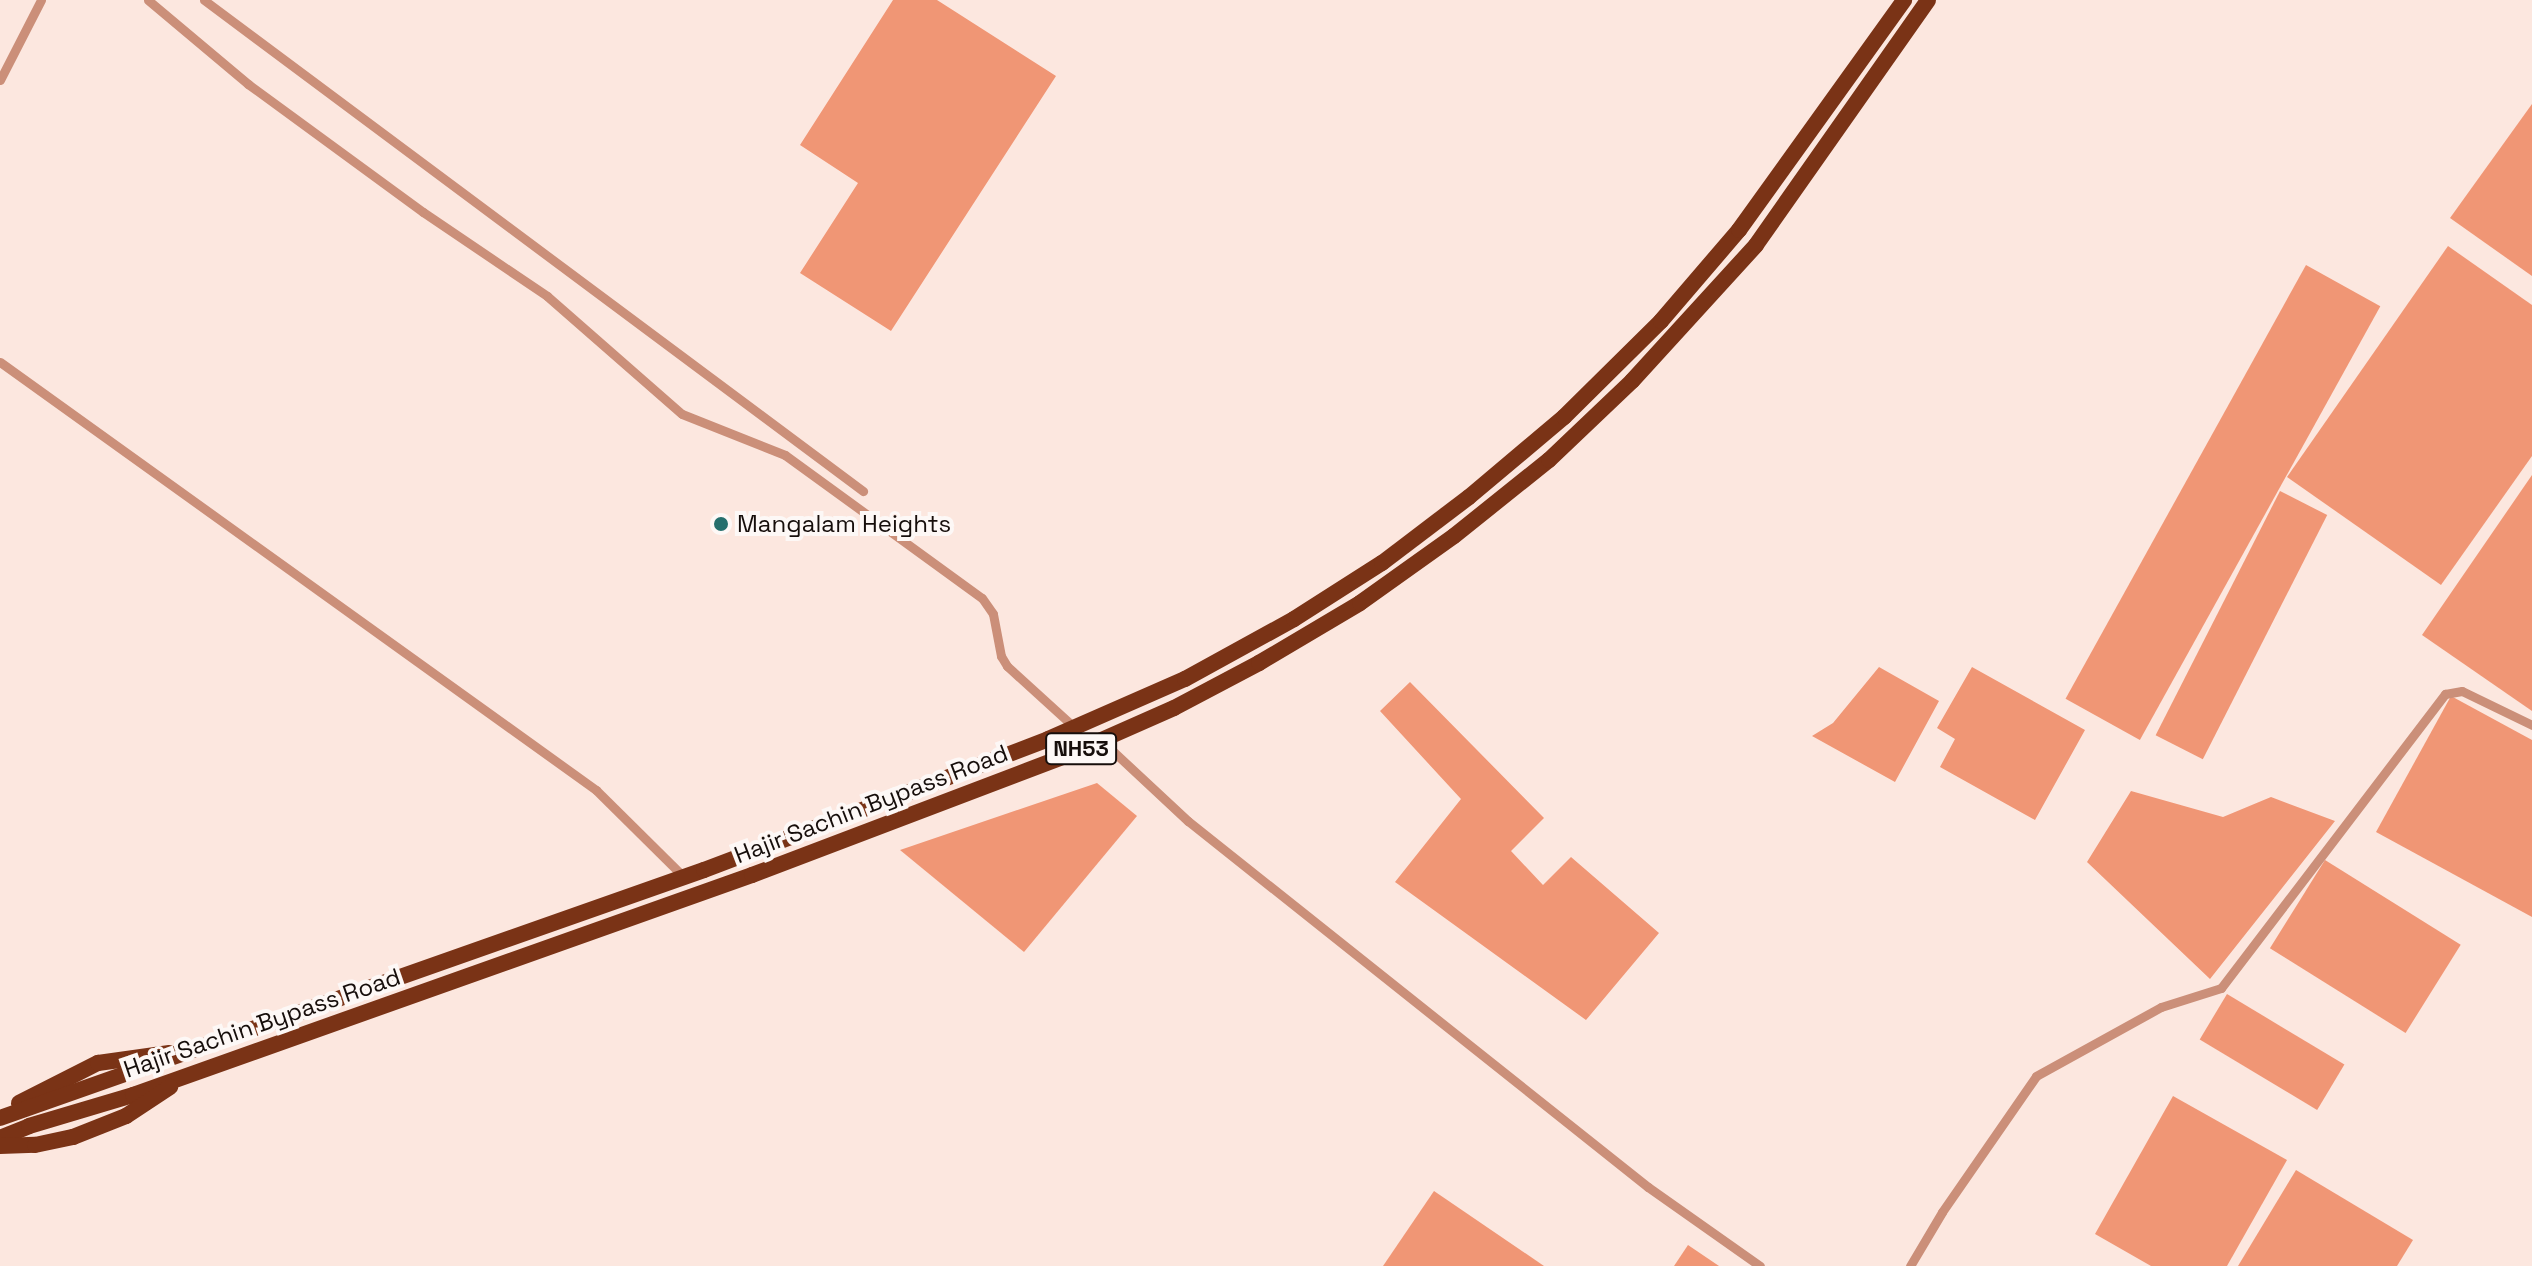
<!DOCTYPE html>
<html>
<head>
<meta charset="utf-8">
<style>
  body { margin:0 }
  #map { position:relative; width:2532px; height:1266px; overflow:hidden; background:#fce7df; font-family:"Space Grotesk",sans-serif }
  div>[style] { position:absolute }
  .forest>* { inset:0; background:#f09675; transform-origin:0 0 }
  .street>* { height:9px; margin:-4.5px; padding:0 4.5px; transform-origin:4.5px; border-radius:4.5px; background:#cb8f79 }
  .highway>* { height:16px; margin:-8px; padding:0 8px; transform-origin:8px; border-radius:8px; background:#7a3316 }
  .dots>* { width:22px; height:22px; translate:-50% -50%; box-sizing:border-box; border:4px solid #fdf8f6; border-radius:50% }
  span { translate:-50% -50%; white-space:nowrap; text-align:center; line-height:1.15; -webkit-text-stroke:8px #fdf8f6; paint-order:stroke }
  .shield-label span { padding:2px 6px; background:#fdf8f6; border:2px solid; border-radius:6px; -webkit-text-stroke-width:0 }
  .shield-label { font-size:22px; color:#160e0b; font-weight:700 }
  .poi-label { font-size:24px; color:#160e0b }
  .left { translate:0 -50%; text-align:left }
  .street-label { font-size:24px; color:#160e0b }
</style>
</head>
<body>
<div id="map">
  <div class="forest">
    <i style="clip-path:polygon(893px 0,937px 0,1056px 76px,891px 331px,800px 273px,858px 183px,800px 145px)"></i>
    <i style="clip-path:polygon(2532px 104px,2532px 276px,2450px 218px)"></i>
    <i style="clip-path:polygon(2448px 246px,2532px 305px,2532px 456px,2441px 585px,2287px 477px)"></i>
    <i style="left:2306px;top:265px;width:85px;height:496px;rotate:29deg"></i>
    <i style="clip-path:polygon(2532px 475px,2532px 711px,2422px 635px)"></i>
    <i style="left:2280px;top:491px;width:53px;height:274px;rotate:27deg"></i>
    <i style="clip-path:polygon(1879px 667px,1939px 701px,1895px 782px,1812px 736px,1833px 723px)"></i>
    <i style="clip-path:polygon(1972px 667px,2085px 730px,2035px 820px,1940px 767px,1955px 739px,1937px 728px)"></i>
    <i style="clip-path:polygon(1410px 682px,1544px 818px,1511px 851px,1543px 885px,1571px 857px,1659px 933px,1586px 1020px,1395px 882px,1461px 799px,1380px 711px)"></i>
    <i style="clip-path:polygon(2451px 696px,2532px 740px,2532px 917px,2376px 832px)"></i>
    <i style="clip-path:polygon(1097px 783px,1137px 816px,1024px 952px,900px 850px)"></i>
    <i style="clip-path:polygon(2131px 791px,2223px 817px,2271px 797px,2335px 821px,2210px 979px,2087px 862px)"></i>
    <i style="left:2325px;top:860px;width:160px;height:104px;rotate:32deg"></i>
    <i style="left:2227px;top:994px;width:137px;height:53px;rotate:31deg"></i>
    <i style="clip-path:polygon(2173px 1096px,2287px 1160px,2227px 1266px,2151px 1266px,2095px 1234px)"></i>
    <i style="clip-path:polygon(2296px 1170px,2413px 1240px,2397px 1266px,2238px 1266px)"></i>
    <i style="clip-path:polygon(1434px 1191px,1544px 1266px,1383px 1266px)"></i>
    <i style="clip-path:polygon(1688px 1245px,1719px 1266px,1674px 1266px)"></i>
  </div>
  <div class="street">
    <i style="left:148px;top:0;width:131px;rotate:40deg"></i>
    <i style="left:248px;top:84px;width:217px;rotate:36.2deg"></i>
    <i style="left:423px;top:212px;width:150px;rotate:34.1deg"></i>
    <i style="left:547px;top:296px;width:179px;rotate:41.2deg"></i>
    <i style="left:682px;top:414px;width:111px;rotate:21.7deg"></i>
    <i style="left:785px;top:455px;width:243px;rotate:36deg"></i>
    <i style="left:982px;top:598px;width:19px;rotate:55deg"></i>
    <i style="left:993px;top:614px;width:43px;rotate:79.2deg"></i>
    <i style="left:1001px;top:656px;width:12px;rotate:59deg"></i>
    <i style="left:1007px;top:666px;width:91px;rotate:42.3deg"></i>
    <i style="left:204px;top:0;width:822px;rotate:36.69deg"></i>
    <i style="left:0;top:80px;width:90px;rotate:-62.9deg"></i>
    <i style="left:0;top:362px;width:734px;rotate:35.68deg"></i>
    <i style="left:596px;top:790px;width:124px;rotate:44.7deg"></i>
    <i style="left:1101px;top:740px;width:119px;rotate:43deg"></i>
    <i style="left:1188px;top:821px;width:588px;rotate:38.51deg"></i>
    <i style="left:1648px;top:1187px;width:137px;rotate:35.2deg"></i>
    <i style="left:1910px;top:1266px;width:63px;rotate:-59.3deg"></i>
    <i style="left:1942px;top:1212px;width:165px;rotate:-55.3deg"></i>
    <i style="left:2036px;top:1076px;width:143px;rotate:-28.9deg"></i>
    <i style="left:2161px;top:1007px;width:63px;rotate:-17.6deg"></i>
    <i style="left:2221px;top:988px;width:370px;rotate:-52.7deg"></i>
    <i style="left:2445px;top:694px;width:17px;rotate:-10deg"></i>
    <i style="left:2462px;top:691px;width:78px;rotate:25.9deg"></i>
  </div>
  <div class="highway">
    <i style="left:19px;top:1103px;width:89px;rotate:-26.9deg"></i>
    <i style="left:98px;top:1063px;width:72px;rotate:-8deg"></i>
    <i style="left:0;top:1118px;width:746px;rotate:-19.41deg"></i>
    <i style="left:704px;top:870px;width:368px;rotate:-20.8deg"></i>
    <i style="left:1048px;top:739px;width:150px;rotate:-23.7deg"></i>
    <i style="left:1185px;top:679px;width:124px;rotate:-28.8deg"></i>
    <i style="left:1294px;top:619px;width:104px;rotate:-32.5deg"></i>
    <i style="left:1382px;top:563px;width:109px;rotate:-37.2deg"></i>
    <i style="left:1469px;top:497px;width:124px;rotate:-40.1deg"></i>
    <i style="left:1564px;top:417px;width:136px;rotate:-44.7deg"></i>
    <i style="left:1661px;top:321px;width:120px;rotate:-49.4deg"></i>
    <i style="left:1739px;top:230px;width:283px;rotate:-54.3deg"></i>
    <i style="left:0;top:1138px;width:31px;rotate:-22deg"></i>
    <i style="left:29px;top:1126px;width:109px;rotate:-16.6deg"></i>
    <i style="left:133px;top:1095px;width:657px;rotate:-19.57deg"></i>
    <i style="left:752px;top:875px;width:333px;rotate:-20.8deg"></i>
    <i style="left:1063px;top:757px;width:121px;rotate:-23.8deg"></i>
    <i style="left:1174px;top:708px;width:96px;rotate:-27.9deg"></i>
    <i style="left:1259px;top:663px;width:117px;rotate:-30.7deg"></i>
    <i style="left:1360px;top:603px;width:115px;rotate:-35.5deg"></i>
    <i style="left:1454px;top:536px;width:122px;rotate:-38.7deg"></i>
    <i style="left:1549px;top:460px;width:115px;rotate:-43.6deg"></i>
    <i style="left:1632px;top:381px;width:184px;rotate:-47.6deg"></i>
    <i style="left:1756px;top:245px;width:299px;rotate:-54.9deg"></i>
    <i style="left:0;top:1146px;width:35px;rotate:-2deg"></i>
    <i style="left:35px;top:1145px;width:39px;rotate:-12deg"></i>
    <i style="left:73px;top:1137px;width:57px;rotate:-21.6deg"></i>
    <i style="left:126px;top:1116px;width:53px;rotate:-33.4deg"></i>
  </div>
  <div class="dots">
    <i style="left:721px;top:524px;background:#256f6d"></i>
  </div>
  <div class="shield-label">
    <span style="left:1081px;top:749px">NH53</span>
  </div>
  <div class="poi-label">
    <span class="left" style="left:737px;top:524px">Mangalam Heights</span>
  </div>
  <div class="street-label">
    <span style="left:871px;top:804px;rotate:-21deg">Hajir Sachin Bypass Road</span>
    <span style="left:262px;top:1023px;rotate:-19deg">Hajir Sachin Bypass Road</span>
  </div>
</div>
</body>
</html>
